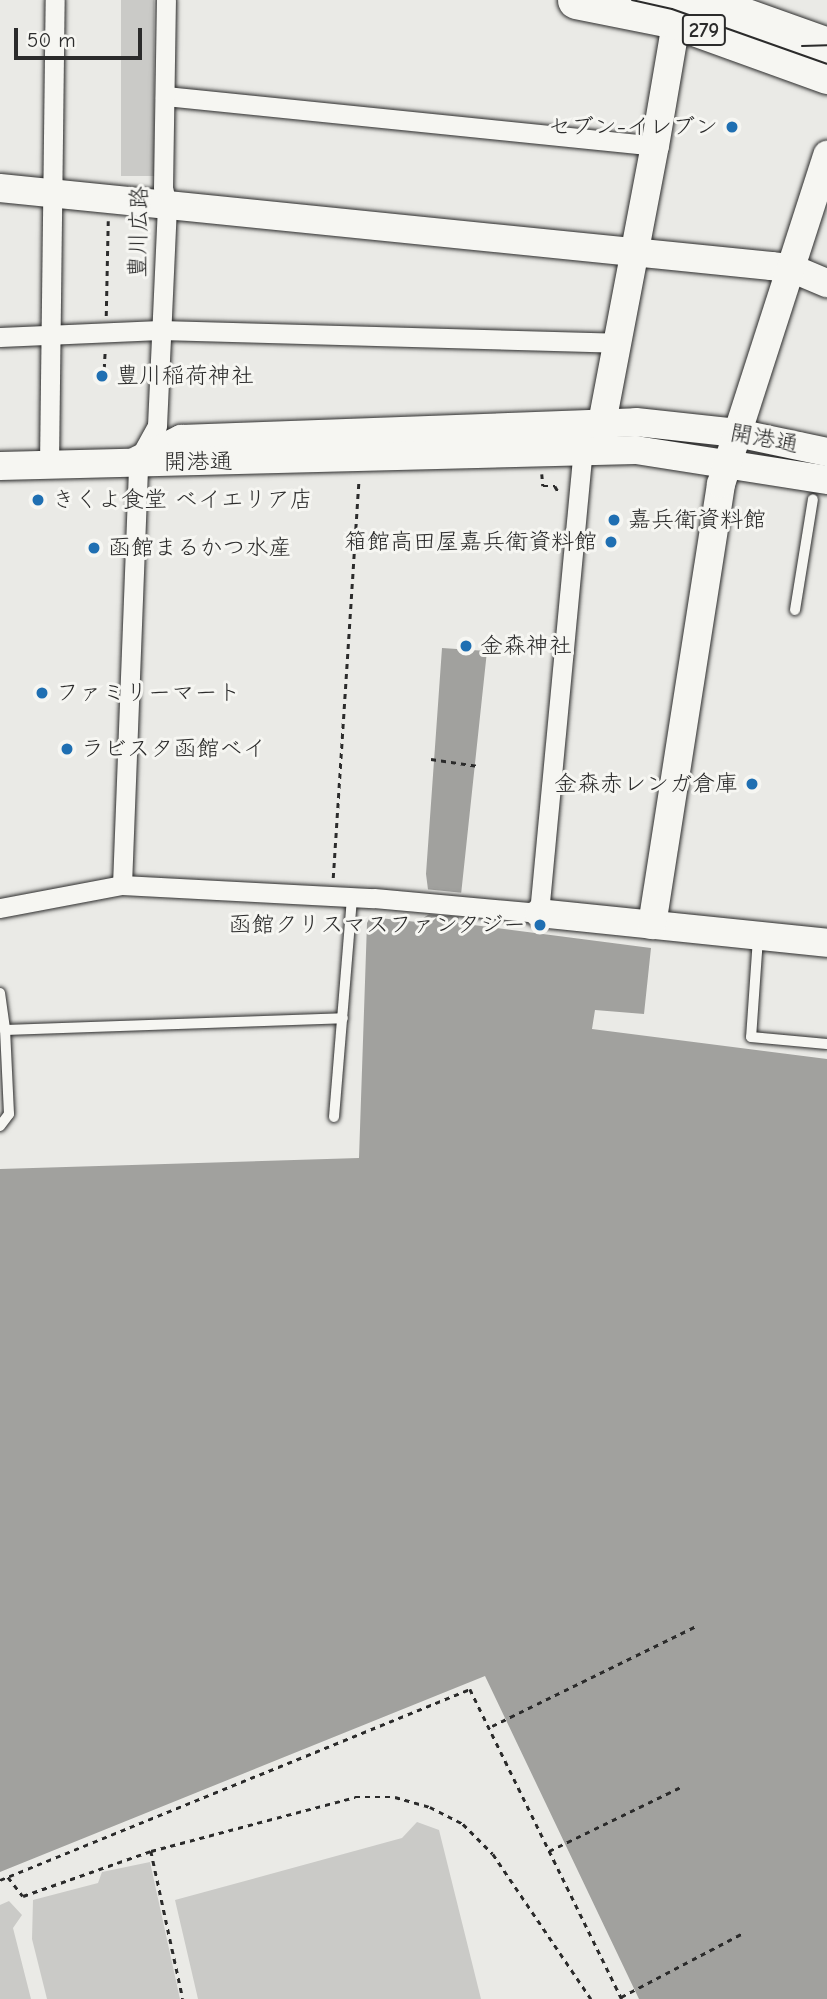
<!DOCTYPE html>
<html>
<head>
<meta charset="utf-8">
<style>
  body { margin:0 }
  #map { position:relative; width:827px; height:1999px; overflow:hidden; background:#eaeae6; font-family:"Comic Neue","Klee One",sans-serif }
  div>[style] { position:absolute }
  .green>* { inset:0; background:#cacac7; transform-origin:0 0 }
  .water>* { inset:0; background:#a1a19e }
  .pier>* { inset:0; background:#eaeae6 }
  .path>* { height:2.5px; margin-top:-1.25px; transform-origin:0; background:repeating-linear-gradient(90deg,#2b2b2b 0 5px,transparent 0 10px) }
  .roads { filter:drop-shadow(0 0 2px #2b2b2b) drop-shadow(0 0 2px #2b2b2b) }
  .lane>* { height:10px; margin:-5px; padding:0 5px; transform-origin:5px; border-radius:5px; background:#f6f6f2 }
  .street>* { height:19px; margin:-9.5px; padding:0 9.5px; transform-origin:9.5px; border-radius:9.5px; background:#f6f6f2 }
  .secondary>* { height:28px; margin:-14px; padding:0 14px; transform-origin:14px; border-radius:14px; background:#f6f6f2 }
  .highway>* { height:37px; margin:-18.5px; padding:0 18.5px; transform-origin:18.5px; border-radius:18.5px; background:#f6f6f2 }
  .tram>* { height:2px; margin:-1px; padding:0 1px; transform-origin:1px; border-radius:1px; background:#2b2b2b }
  .dots>* { width:19px; height:19px; translate:-50% -50%; box-sizing:border-box; border:4px solid #f6f6f2; border-radius:50% }
  span { translate:-50% -50%; white-space:nowrap; text-align:center; line-height:1.15; -webkit-text-stroke:6px #f6f6f2; paint-order:stroke }
  .shield-label span { padding:2px 5px; background:#f6f6f2; border:2px solid; border-radius:5px; -webkit-text-stroke-width:0 }
  .shield-label { font-size:21px; color:#2b2b2b; font-weight:700 }
  .poi-label { font-size:23px; color:#2b2b2b }
  .right { translate:-100% -50%; text-align:right }
  .left { translate:0 -50%; text-align:left }
  .street-label { font-size:23px; color:#2b2b2b }
  .scale { position:absolute; left:14px; top:28px; width:128px; height:32px; box-sizing:border-box; border:4px solid #2b2b2b; border-top:0; padding-left:9px; font-size:21px; line-height:24px; white-space:nowrap; color:#2b2b2b; -webkit-text-stroke:5px #f6f6f2; paint-order:stroke }
</style>
</head>
<body>
<div id="map">
  <div class="green">
    <i style="left:121px;top:0;width:33px;height:176px"></i>
    <i style="clip-path:polygon(417px 1822px,439px 1830px,481px 1999px,198px 1999px,175px 1900px,402px 1838px)"></i>
    <i style="clip-path:polygon(150px 1862px,180px 1999px,47px 1999px,32px 1939px,33px 1900px,98px 1883px,102px 1872px)"></i>
    <i style="clip-path:polygon(9px 1901px,22px 1915px,13px 1928px,31px 1999px,0 1999px,0 1905px)"></i>
  </div>
  <div class="water">
    <i style="clip-path:polygon(442px 648px,487px 651px,458px 923px,651px 948px,644px 1014px,595px 1010px,592px 1029px,827px 1059px,827px 1999px,639px 1999px,485px 1676px,0 1872px,0 1169px,359px 1158px,367px 923px,370px 917px,417px 922px,431px 913px,426px 874px)"></i>
  </div>
  <div class="pier">
    <i style="clip-path:polygon(424px 889px,464px 893px,462px 917px,423px 914px,427px 912px)"></i>
  </div>
  <div class="path">
    <i style="left:106px;top:316px;width:95px;rotate:-88.8deg"></i>
    <i style="left:104px;top:369px;width:18px;rotate:-87deg"></i>
    <i style="left:542px;top:474px;width:12px;rotate:85deg"></i>
    <i style="left:543px;top:486px;width:12px"></i>
    <i style="left:555px;top:486px;width:8px;rotate:60deg"></i>
    <i style="left:431px;top:759px;width:48px;rotate:8.5deg"></i>
    <i style="left:333px;top:878px;width:400px;rotate:-86.3deg"></i>
    <i style="left:492px;top:1726px;width:227px;rotate:-26.1deg"></i>
    <i style="left:151px;top:1851px;width:151px;rotate:77.8deg"></i>
    <i style="left:549px;top:1851px;width:149px;rotate:-25.9deg"></i>
    <i style="left:8px;top:1877px;width:24px;rotate:52deg"></i>
    <i style="left:23px;top:1896px;width:136px;rotate:-19.4deg"></i>
    <i style="left:151px;top:1851px;width:211px;rotate:-14.8deg"></i>
    <i style="left:355px;top:1797px;width:40px"></i>
    <i style="left:395px;top:1797px;width:36px;rotate:16deg"></i>
    <i style="left:430px;top:1807px;width:37px;rotate:27deg"></i>
    <i style="left:463px;top:1824px;width:42px;rotate:45deg"></i>
    <i style="left:493px;top:1854px;width:175px;rotate:55.9deg"></i>
    <i style="left:0;top:1880px;width:507px;rotate:-22.12deg"></i>
    <i style="left:470px;top:1689px;width:345px;rotate:63.9deg"></i>
    <i style="left:621px;top:1997px;width:138px;rotate:-27.7deg"></i>
  </div>
  <div class="roads">
    <div class="lane">
      <i style="left:795px;top:610px;width:112px;rotate:-80.8deg"></i>
      <i style="left:758px;top:938px;width:99px;rotate:94deg"></i>
      <i style="left:751px;top:1037px;width:76px;rotate:5.3deg"></i>
      <i style="left:0;top:993px;width:37px;rotate:82deg"></i>
      <i style="left:5px;top:1030px;width:338px;rotate:-2deg"></i>
      <i style="left:334px;top:1117px;width:220px;rotate:-85.3deg"></i>
      <i style="left:0;top:1126px;width:15px;rotate:-53deg"></i>
      <i style="left:9px;top:1114px;width:84px;rotate:-92.7deg"></i>
    </div>
    <div class="street">
      <i style="left:165px;top:96px;width:493px;rotate:5.8deg"></i>
      <i style="left:0;top:337px;width:160px;rotate:-2.5deg"></i>
      <i style="left:160px;top:330px;width:457px;rotate:1.6deg"></i>
      <i style="left:49px;top:464px;width:464px;rotate:-89.3deg"></i>
      <i style="left:122px;top:885px;width:425px;rotate:-87.8deg"></i>
      <i style="left:138px;top:460px;width:39px;rotate:-61deg"></i>
      <i style="left:157px;top:426px;width:221px;rotate:-87.4deg"></i>
      <i style="left:167px;top:205px;width:17px;rotate:-103deg"></i>
      <i style="left:163px;top:188px;width:188px;rotate:-89.1deg"></i>
      <i style="left:0;top:908px;width:124px;rotate:-10.7deg"></i>
      <i style="left:122px;top:885px;width:252px;rotate:3deg"></i>
      <i style="left:374px;top:898px;width:166px;rotate:5.2deg"></i>
      <i style="left:539px;top:913px;width:465px;rotate:-84.6deg"></i>
    </div>
    <div class="secondary">
      <i style="left:0;top:188px;width:775px;rotate:5.78deg"></i>
      <i style="left:771px;top:266px;width:20px;rotate:6deg"></i>
      <i style="left:791px;top:268px;width:39px;rotate:23deg"></i>
      <i style="left:591px;top:438px;width:19px;rotate:-54deg"></i>
      <i style="left:602px;top:423px;width:282px;rotate:-79.2deg"></i>
      <i style="left:655px;top:146px;width:113px;rotate:-80.3deg"></i>
      <i style="left:674px;top:35px;width:35px;rotate:-93deg"></i>
      <i style="left:138px;top:460px;width:48px;rotate:-26deg"></i>
      <i style="left:181px;top:439px;width:455px;rotate:-2.1deg"></i>
      <i style="left:636px;top:422px;width:102px;rotate:6.2deg"></i>
      <i style="left:737px;top:433px;width:92px;rotate:11.9deg"></i>
      <i style="left:0;top:466px;width:636px;rotate:-1.44deg"></i>
      <i style="left:636px;top:450px;width:193px;rotate:8.9deg"></i>
      <i style="left:539px;top:913px;width:290px;rotate:5.9deg"></i>
      <i style="left:652px;top:925px;width:446px;rotate:-81.1deg"></i>
      <i style="left:721px;top:484px;width:346px;rotate:-72.1deg"></i>
    </div>
    <div class="highway">
      <i style="left:576px;top:0;width:101px;rotate:11.4deg"></i>
      <i style="left:675px;top:20px;width:162px;rotate:19.9deg"></i>
      <i style="left:698px;top:0;width:137px;rotate:19.6deg"></i>
    </div>
  </div>
  <div class="tram">
    <i style="left:632px;top:0;width:41px;rotate:12.7deg"></i>
    <i style="left:672px;top:9px;width:164px;rotate:19.5deg"></i>
    <i style="left:802px;top:46px;width:25px;rotate:-2deg"></i>
  </div>
  <div class="dots">
    <i style="left:732px;top:127px;background:#1f6fb2"></i>
    <i style="left:102px;top:376px;background:#1f6fb2"></i>
    <i style="left:38px;top:500px;background:#1f6fb2"></i>
    <i style="left:614px;top:520px;background:#1f6fb2"></i>
    <i style="left:611px;top:542px;background:#1f6fb2"></i>
    <i style="left:94px;top:548px;background:#1f6fb2"></i>
    <i style="left:466px;top:646px;background:#1f6fb2"></i>
    <i style="left:42px;top:693px;background:#1f6fb2"></i>
    <i style="left:67px;top:749px;background:#1f6fb2"></i>
    <i style="left:752px;top:784px;background:#1f6fb2"></i>
    <i style="left:540px;top:925px;background:#1f6fb2"></i>
  </div>
  <div class="shield-label">
    <span style="left:704px;top:30px">279</span>
  </div>
  <div class="poi-label">
    <span class="right" style="left:718px;top:127px">セブン-イレブン</span>
    <span class="left" style="left:116px;top:376px">豊川稲荷神社</span>
    <span class="left" style="left:52px;top:500px">きくよ食堂 ベイエリア店</span>
    <span class="left" style="left:628px;top:520px">嘉兵衛資料館</span>
    <span class="right" style="left:597px;top:542px">箱館高田屋嘉兵衛資料館</span>
    <span class="left" style="left:108px;top:548px">函館まるかつ水産</span>
    <span class="left" style="left:480px;top:646px">金森神社</span>
    <span class="left" style="left:56px;top:693px">ファミリーマート</span>
    <span class="left" style="left:81px;top:749px">ラビスタ函館ベイ</span>
    <span class="right" style="left:738px;top:784px">金森赤レンガ倉庫</span>
    <span class="right" style="left:526px;top:925px">函館クリスマスファンタジー</span>
  </div>
  <div class="street-label">
    <span style="left:139px;top:232px;rotate:-89deg">豊川広路</span>
    <span style="left:764px;top:439px;rotate:11deg">開港通</span>
    <span style="left:198px;top:462px">開港通</span>
  </div>
  <div class="scale">50 m</div>
</div>
</body>
</html>
